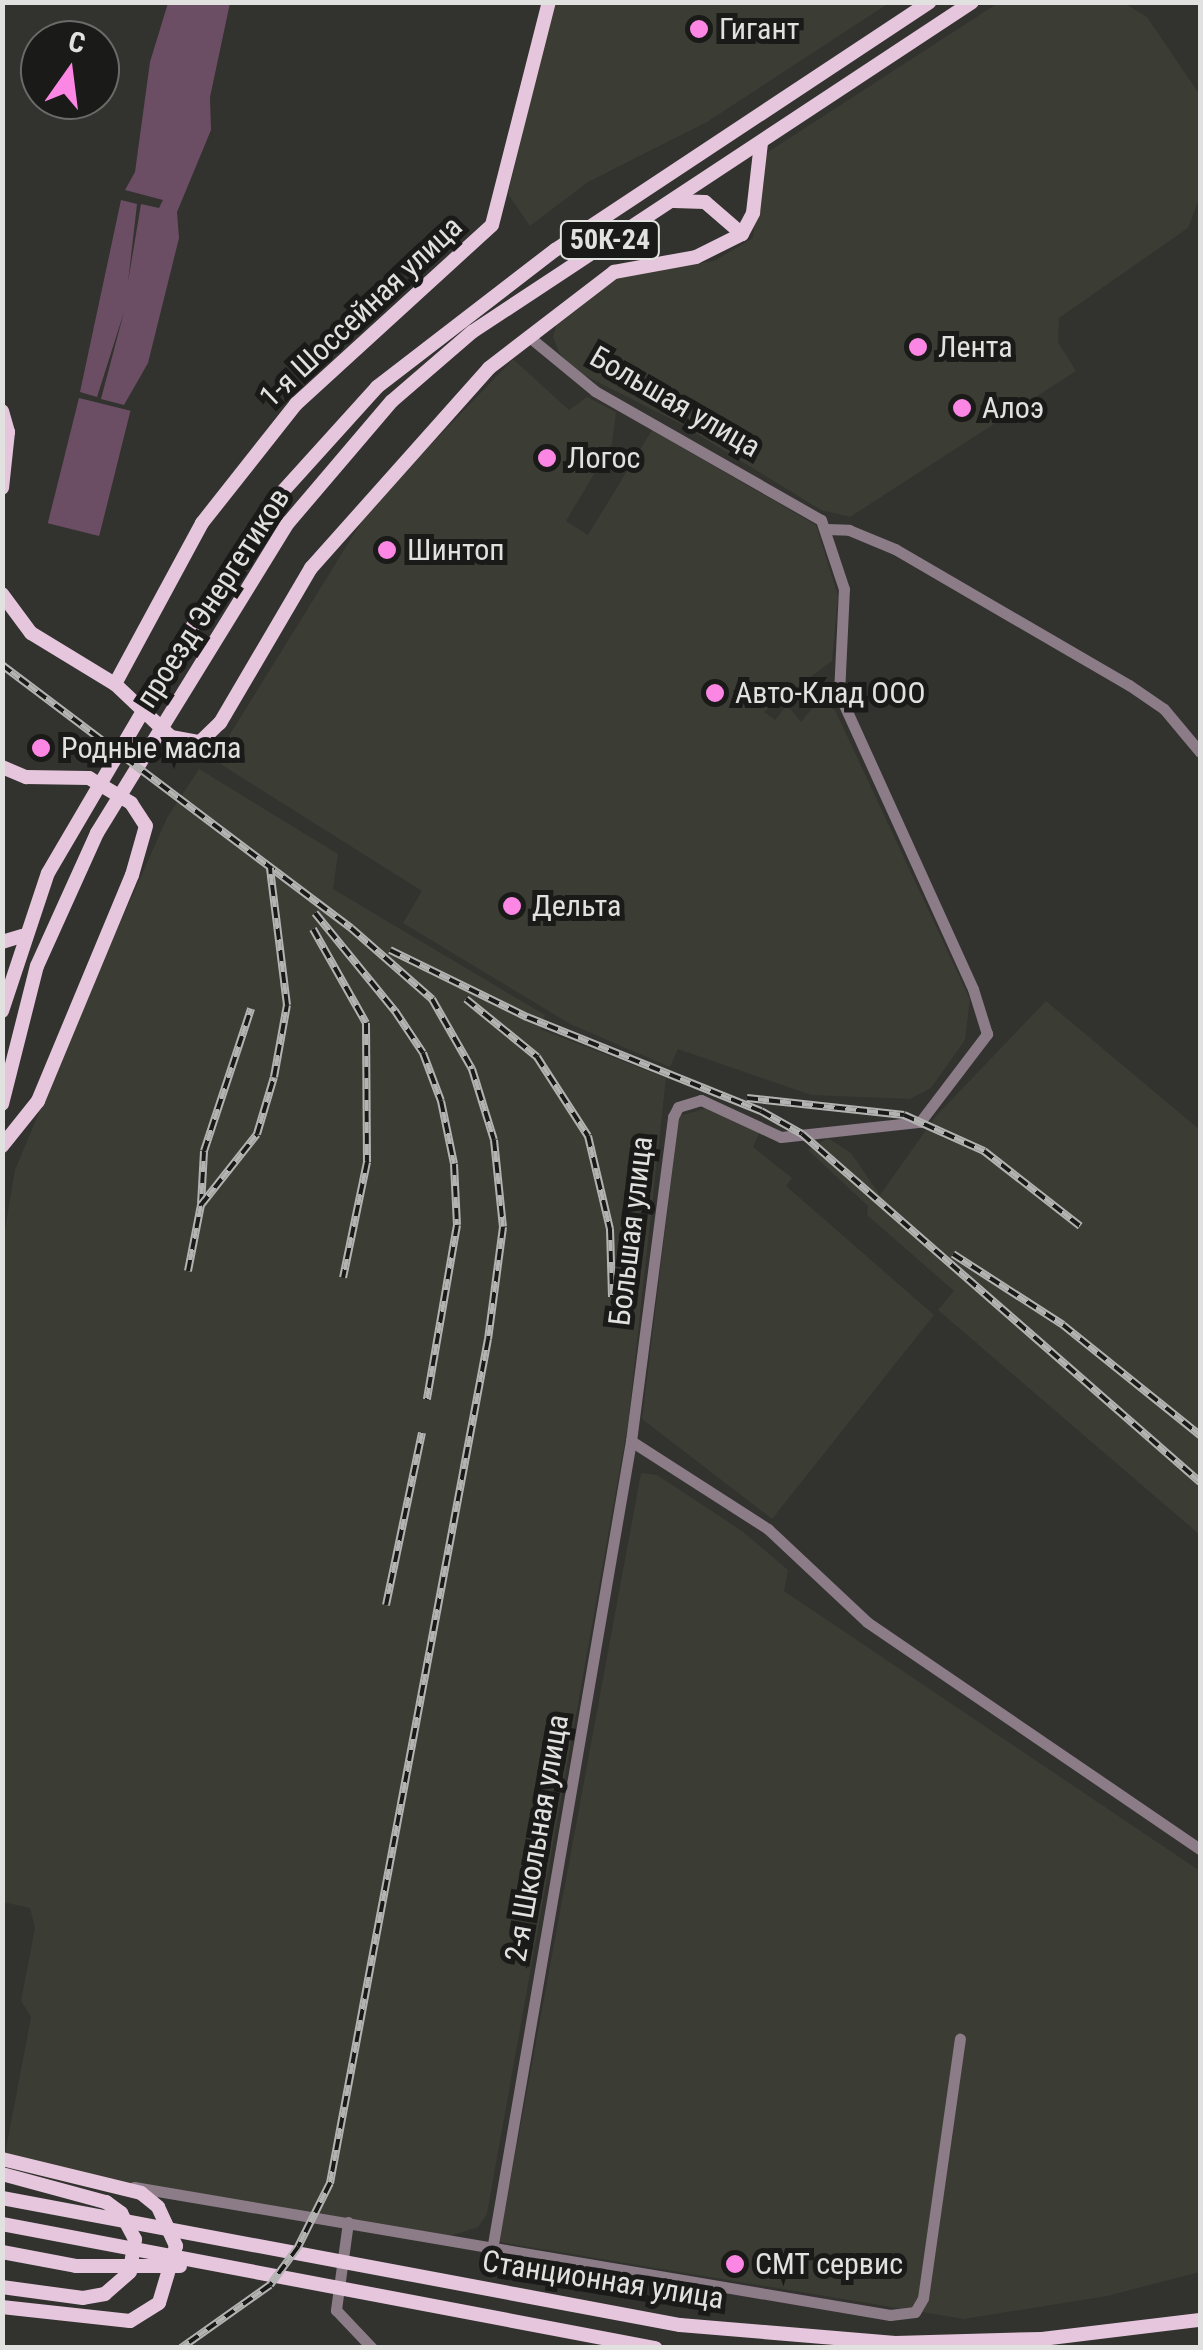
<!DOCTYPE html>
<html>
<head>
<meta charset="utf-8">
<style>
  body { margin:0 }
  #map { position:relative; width:1203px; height:2350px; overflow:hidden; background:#32322f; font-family:"Roboto Condensed",sans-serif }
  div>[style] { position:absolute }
  .built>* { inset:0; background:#3b3c33 }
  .water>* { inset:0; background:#6c4e64; transform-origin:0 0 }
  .minor>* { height:11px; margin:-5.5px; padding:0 5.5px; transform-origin:5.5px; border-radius:5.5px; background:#8b7c87 }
  .major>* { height:14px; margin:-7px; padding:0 7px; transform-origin:7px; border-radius:7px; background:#e5c6dc }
  .rail>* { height:8px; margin-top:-4px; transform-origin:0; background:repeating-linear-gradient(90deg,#1a1a19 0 11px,#b3b3b2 0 22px); box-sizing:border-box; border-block:2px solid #b3b3b2 }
  .dots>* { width:28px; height:28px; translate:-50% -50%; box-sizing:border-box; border:5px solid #1a1a19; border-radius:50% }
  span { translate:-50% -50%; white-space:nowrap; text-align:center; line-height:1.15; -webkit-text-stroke:10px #1a1a19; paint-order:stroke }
  .shield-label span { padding:2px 8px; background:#1a1a19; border:2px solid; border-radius:8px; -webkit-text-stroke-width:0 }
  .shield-label { font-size:28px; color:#e1e1e0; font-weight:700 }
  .poi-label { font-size:30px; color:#e1e1e0 }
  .left { translate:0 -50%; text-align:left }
  .street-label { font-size:30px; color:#e1e1e0 }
  .frame { position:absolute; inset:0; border:5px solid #e1e1e0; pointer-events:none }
  .north { position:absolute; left:20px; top:20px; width:100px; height:100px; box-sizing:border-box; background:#1a1a19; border:2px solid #6a6a69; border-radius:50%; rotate:14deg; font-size:28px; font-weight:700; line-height:40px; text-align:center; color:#e1e1e0 }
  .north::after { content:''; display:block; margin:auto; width:35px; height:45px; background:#fc86e3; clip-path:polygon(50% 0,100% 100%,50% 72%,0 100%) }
</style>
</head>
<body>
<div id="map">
  <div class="built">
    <i style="clip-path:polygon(554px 3px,889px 3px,707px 122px,588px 182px,530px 226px,508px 194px)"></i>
    <i style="clip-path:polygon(998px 3px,1124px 3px,1147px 17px,1200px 95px,1200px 197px,1188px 228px,1059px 318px,1058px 342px,1076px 371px,850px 517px,821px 510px,679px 423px,576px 371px,560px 354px,553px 337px,557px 322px,622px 275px,714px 261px,753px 238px,761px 166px,768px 152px)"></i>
    <i style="clip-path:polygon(513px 359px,569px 410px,587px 397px,616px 412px,612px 444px,566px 521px,588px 535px,652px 430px,816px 525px,838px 596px,832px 661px,764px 712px,775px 720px,787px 705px,801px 722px,819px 700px,835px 710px,970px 999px,965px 1040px,931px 1088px,910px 1099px,811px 1095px,678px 1049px,670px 1067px,570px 1024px,403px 923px,422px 891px,214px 760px,370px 508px)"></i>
    <i style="clip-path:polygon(199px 769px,338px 854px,333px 889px,545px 1015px,540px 1029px,666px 1078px,628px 1424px,487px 2214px,478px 2227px,450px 2236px,120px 2182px,5px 2154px,31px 2017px,21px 2001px,35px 1928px,30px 1908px,3px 1902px,3px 1241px,15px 1170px,88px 995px,167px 818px)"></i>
    <i style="clip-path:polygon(1046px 1001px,1200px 1130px,1200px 1535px,938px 1310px,954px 1291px,867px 1215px,868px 1206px,808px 1150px,828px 1138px,851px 1153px,880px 1195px,936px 1116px)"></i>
    <i style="clip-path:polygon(707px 1108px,760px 1131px,753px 1147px,792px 1178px,786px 1186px,934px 1315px,772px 1519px,642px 1419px,679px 1116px)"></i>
    <i style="clip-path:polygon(641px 1473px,657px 1475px,742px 1531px,788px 1570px,784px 1591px,1200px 1871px,1200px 2272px,1107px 2296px,964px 2319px,499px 2242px)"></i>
  </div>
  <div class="water">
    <i style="clip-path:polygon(168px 3px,230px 3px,210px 97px,211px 130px,177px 212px,179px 238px,148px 363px,124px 405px,101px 399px,124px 312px,97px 397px,80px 392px,121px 200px,137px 204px,128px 282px,141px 204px,159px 208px,163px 200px,125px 190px,135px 172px,150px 62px)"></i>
    <i style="left:79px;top:398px;width:53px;height:129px;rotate:14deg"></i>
  </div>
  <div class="minor">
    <i style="left:826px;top:529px;width:23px;rotate:2deg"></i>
    <i style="left:849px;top:530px;width:50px;rotate:22.4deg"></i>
    <i style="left:895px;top:549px;width:271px;rotate:30.2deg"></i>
    <i style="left:1129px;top:685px;width:42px;rotate:34.4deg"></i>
    <i style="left:1164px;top:709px;width:56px;rotate:50.1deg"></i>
    <i style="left:631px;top:1441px;width:163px;rotate:32.7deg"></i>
    <i style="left:768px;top:1529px;width:136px;rotate:43.2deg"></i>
    <i style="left:867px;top:1622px;width:403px;rotate:34.3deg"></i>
    <i style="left:134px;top:2187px;width:767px;rotate:9.61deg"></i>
    <i style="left:890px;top:2315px;width:25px;rotate:-7deg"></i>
    <i style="left:915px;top:2312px;width:16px;rotate:-60deg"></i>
    <i style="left:923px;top:2298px;width:262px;rotate:-81.9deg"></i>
    <i style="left:348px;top:2222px;width:89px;rotate:97.8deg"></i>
    <i style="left:336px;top:2310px;width:52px;rotate:46.5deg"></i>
    <i style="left:493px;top:2244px;width:815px;rotate:-80.25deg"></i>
    <i style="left:631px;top:1441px;width:327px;rotate:-82.6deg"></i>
    <i style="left:673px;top:1117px;width:11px;rotate:-63deg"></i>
    <i style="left:678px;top:1107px;width:24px;rotate:-17deg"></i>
    <i style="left:701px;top:1100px;width:88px;rotate:24.8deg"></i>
    <i style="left:781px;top:1137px;width:140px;rotate:-6.2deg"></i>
    <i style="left:920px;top:1122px;width:111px;rotate:-52.7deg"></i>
    <i style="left:987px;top:1034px;width:47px;rotate:-107.3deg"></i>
    <i style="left:973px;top:989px;width:324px;rotate:-114.4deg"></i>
    <i style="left:839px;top:694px;width:105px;rotate:-87.3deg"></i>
    <i style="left:844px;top:589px;width:73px;rotate:-108.4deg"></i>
    <i style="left:821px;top:520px;width:260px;rotate:-150.3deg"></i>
    <i style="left:595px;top:391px;width:87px;rotate:-140.6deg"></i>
  </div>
  <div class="major">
    <i style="left:674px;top:201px;width:31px;rotate:2deg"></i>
    <i style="left:705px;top:202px;width:49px;rotate:40.9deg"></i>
    <i style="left:2px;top:411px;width:22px;rotate:74deg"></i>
    <i style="left:8px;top:432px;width:56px;rotate:96.1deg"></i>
    <i style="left:2px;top:594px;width:49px;rotate:53.4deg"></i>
    <i style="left:31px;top:633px;width:98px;rotate:31.3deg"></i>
    <i style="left:115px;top:684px;width:77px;rotate:43.4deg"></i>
    <i style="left:171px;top:737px;width:29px;rotate:10deg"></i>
    <i style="left:200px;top:742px;width:28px;rotate:-44deg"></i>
    <i style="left:220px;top:723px;width:180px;rotate:-59.6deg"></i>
    <i style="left:311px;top:568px;width:268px;rotate:-48.3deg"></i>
    <i style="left:489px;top:368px;width:158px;rotate:-37.5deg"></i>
    <i style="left:614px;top:272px;width:83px;rotate:-10.4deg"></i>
    <i style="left:696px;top:257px;width:51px;rotate:-26.6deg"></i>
    <i style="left:742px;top:234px;width:24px;rotate:-62deg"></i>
    <i style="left:753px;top:213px;width:70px;rotate:-83.5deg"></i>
    <i style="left:115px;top:684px;width:183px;rotate:-61.6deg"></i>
    <i style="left:202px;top:523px;width:152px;rotate:-51.7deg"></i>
    <i style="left:296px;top:404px;width:265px;rotate:-42.4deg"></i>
    <i style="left:492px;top:225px;width:230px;rotate:-75.7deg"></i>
    <i style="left:2px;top:767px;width:26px;rotate:23deg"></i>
    <i style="left:26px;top:777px;width:63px;rotate:0.9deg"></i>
    <i style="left:89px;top:778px;width:49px;rotate:30.8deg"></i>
    <i style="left:131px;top:803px;width:27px;rotate:57deg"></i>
    <i style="left:146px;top:826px;width:51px;rotate:105.9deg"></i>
    <i style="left:132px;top:875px;width:245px;rotate:112.6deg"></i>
    <i style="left:38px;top:1101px;width:58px;rotate:128.7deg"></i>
    <i style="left:2px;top:942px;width:21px;rotate:-17deg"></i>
    <i style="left:2px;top:1011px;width:145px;rotate:-71.6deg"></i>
    <i style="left:48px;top:873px;width:298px;rotate:-59.6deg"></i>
    <i style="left:199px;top:616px;width:125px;rotate:-57.7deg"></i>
    <i style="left:266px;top:510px;width:166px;rotate:-47.9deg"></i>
    <i style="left:377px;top:387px;width:225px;rotate:-37.6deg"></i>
    <i style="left:555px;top:250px;width:449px;rotate:-33.5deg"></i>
    <i style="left:2px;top:1104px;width:142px;rotate:-75.8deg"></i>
    <i style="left:37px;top:966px;width:146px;rotate:-65.7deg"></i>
    <i style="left:97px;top:833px;width:364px;rotate:-58.4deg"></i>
    <i style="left:288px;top:523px;width:160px;rotate:-49.6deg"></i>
    <i style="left:392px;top:401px;width:106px;rotate:-40.8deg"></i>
    <i style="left:472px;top:332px;width:599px;rotate:-33.42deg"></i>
    <i style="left:2px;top:2159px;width:143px;rotate:13.7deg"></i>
    <i style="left:141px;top:2193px;width:22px;rotate:39deg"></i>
    <i style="left:158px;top:2207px;width:43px;rotate:65.2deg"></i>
    <i style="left:176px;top:2246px;width:59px;rotate:106.6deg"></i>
    <i style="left:159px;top:2303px;width:34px;rotate:148deg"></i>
    <i style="left:130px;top:2321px;width:129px;rotate:-173.8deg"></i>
    <i style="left:2px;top:2174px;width:108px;rotate:15.1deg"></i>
    <i style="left:106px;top:2202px;width:19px;rotate:36deg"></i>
    <i style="left:121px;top:2213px;width:30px;rotate:62deg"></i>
    <i style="left:135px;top:2239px;width:33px;rotate:99deg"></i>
    <i style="left:130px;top:2272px;width:33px;rotate:139deg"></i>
    <i style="left:105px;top:2294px;width:22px;rotate:170deg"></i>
    <i style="left:83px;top:2298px;width:82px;rotate:-172.3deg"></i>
    <i style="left:2px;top:2198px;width:690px;rotate:10.61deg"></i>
    <i style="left:680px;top:2325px;width:216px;rotate:4.8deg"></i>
    <i style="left:895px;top:2343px;width:147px;rotate:-1.6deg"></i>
    <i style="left:1042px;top:2339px;width:159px;rotate:-6.9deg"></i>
    <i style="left:2px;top:2224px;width:665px;rotate:10.75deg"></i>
    <i style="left:2px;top:2252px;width:75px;rotate:10.7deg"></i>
    <i style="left:76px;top:2266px;width:104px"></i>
  </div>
  <div class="rail">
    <i style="left:2px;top:665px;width:437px;rotate:37deg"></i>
    <i style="left:351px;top:928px;width:108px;rotate:41.2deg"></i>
    <i style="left:432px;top:999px;width:81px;rotate:60.3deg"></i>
    <i style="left:472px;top:1069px;width:74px;rotate:72.8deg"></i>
    <i style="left:494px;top:1140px;width:87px;rotate:84.1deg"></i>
    <i style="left:503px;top:1227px;width:113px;rotate:97.6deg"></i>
    <i style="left:488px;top:1339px;width:859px;rotate:100.6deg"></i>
    <i style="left:330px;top:2183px;width:72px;rotate:116.6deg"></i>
    <i style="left:298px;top:2247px;width:47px;rotate:126.4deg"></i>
    <i style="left:270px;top:2285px;width:109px;rotate:144.7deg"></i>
    <i style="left:315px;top:913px;width:127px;rotate:50.8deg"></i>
    <i style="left:395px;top:1011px;width:50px;rotate:56.3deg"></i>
    <i style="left:423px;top:1053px;width:51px;rotate:69.4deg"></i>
    <i style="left:441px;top:1101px;width:64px;rotate:78.3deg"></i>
    <i style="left:454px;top:1164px;width:61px;rotate:87.2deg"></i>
    <i style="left:457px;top:1225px;width:177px;rotate:99.8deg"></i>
    <i style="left:313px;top:929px;width:108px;rotate:60.6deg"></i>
    <i style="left:366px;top:1023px;width:139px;rotate:89.6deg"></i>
    <i style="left:367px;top:1162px;width:118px;rotate:101.7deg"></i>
    <i style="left:390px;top:950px;width:153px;rotate:26.1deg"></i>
    <i style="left:527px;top:1017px;width:252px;rotate:21.9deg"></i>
    <i style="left:761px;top:1111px;width:47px;rotate:29.3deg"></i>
    <i style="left:802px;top:1134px;width:529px;rotate:41.17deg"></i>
    <i style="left:466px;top:999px;width:92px;rotate:39.2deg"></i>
    <i style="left:537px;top:1057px;width:94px;rotate:57.2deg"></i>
    <i style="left:588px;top:1136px;width:96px;rotate:76.7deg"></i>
    <i style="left:610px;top:1229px;width:68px;rotate:88.3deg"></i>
    <i style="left:747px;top:1098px;width:158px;rotate:6.2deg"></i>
    <i style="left:904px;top:1115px;width:88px;rotate:24.2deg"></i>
    <i style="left:984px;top:1151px;width:122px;rotate:38deg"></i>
    <i style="left:201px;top:1205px;width:54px;rotate:-86.8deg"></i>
    <i style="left:204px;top:1151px;width:150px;rotate:-71.7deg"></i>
    <i style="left:953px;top:1254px;width:131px;rotate:32.8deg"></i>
    <i style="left:1063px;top:1325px;width:176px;rotate:38.8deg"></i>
    <i style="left:188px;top:1271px;width:67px;rotate:-78.9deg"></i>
    <i style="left:201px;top:1205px;width:90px;rotate:-51.7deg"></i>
    <i style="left:257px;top:1134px;width:59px;rotate:-73.4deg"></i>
    <i style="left:274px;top:1077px;width:73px;rotate:-79.8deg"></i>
    <i style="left:287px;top:1005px;width:138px;rotate:-97.1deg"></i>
    <i style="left:386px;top:1605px;width:176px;rotate:-78.2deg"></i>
  </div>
  <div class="dots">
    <i style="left:699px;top:29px;background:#fc86e3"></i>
    <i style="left:918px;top:347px;background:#fc86e3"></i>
    <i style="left:962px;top:408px;background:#fc86e3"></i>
    <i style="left:547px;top:458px;background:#fc86e3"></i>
    <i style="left:387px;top:550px;background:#fc86e3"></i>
    <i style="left:715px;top:693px;background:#fc86e3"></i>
    <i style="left:41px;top:748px;background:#fc86e3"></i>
    <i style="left:512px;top:906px;background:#fc86e3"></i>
    <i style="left:735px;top:2264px;background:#fc86e3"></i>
  </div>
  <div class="shield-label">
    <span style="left:610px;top:240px">50К-24</span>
  </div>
  <div class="poi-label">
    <span class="left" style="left:719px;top:29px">Гигант</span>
    <span class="left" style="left:938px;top:347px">Лента</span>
    <span class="left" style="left:982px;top:408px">Алоэ</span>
    <span class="left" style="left:567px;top:458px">Логос</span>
    <span class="left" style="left:407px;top:550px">Шинтоп</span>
    <span class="left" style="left:735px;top:693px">Авто-Клад ООО</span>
    <span class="left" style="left:61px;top:748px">Родные масла</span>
    <span class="left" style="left:532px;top:906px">Дельта</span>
    <span class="left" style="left:755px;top:2264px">СМТ сервис</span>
  </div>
  <div class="street-label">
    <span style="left:361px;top:312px;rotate:-43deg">1-я Шоссейная улица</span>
    <span style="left:675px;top:402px;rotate:30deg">Большая улица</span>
    <span style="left:213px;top:598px;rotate:-57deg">проезд Энергетиков</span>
    <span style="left:631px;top:1231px;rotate:-83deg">Большая улица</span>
    <span style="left:537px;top:1838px;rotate:-80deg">2-я Школьная улица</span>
    <span style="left:603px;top:2280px;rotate:9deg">Станционная улица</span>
  </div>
  <div class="frame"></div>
  <div class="north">С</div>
</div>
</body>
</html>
